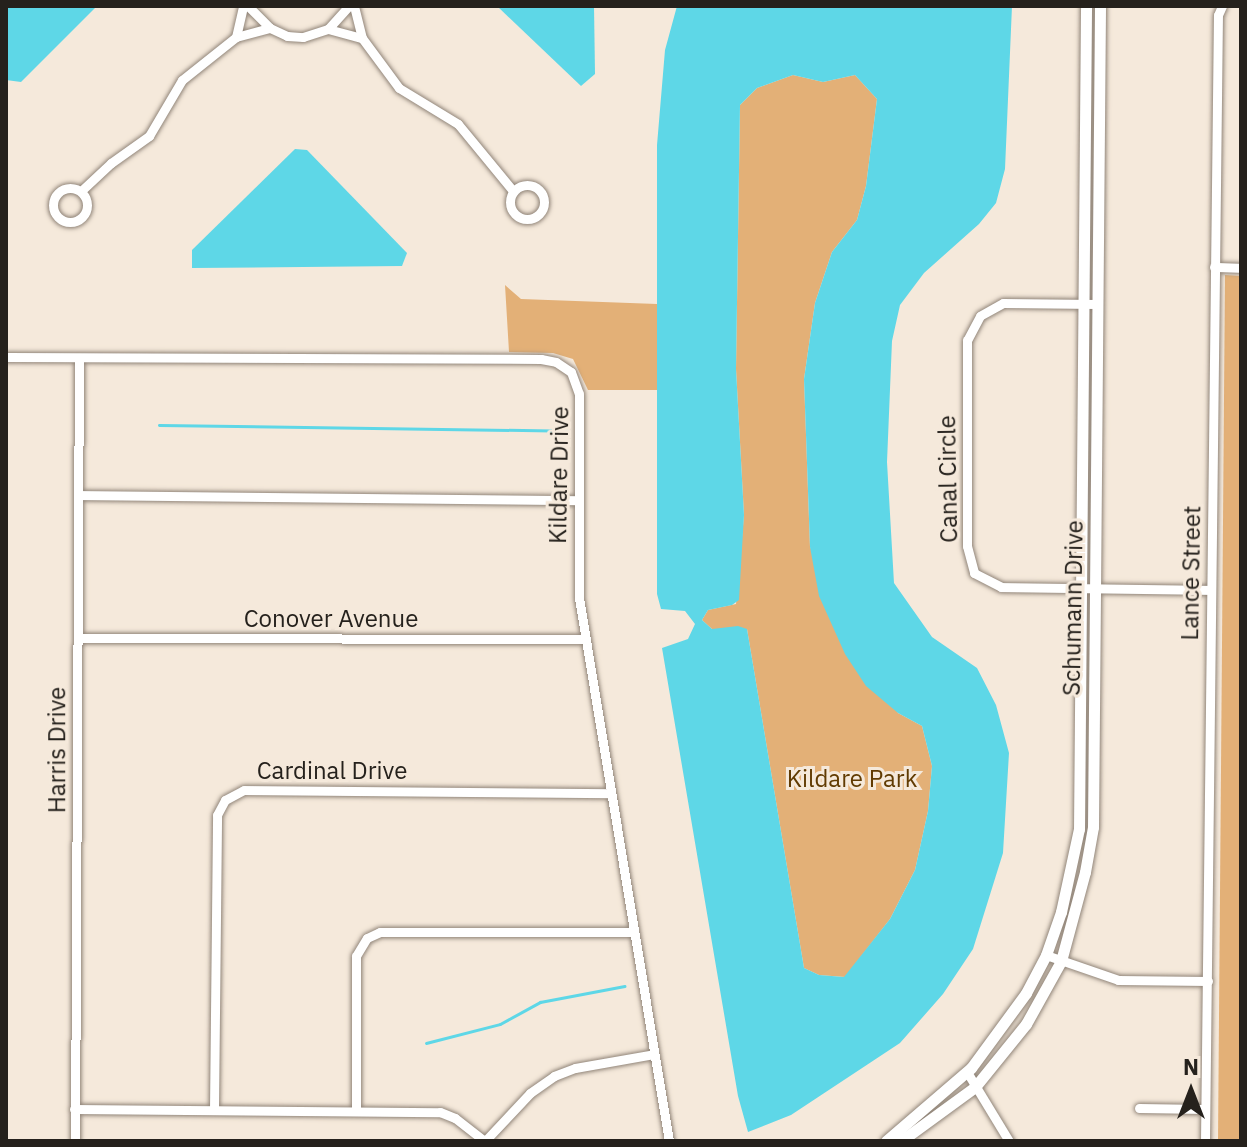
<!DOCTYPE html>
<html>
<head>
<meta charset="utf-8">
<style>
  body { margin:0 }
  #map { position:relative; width:1247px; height:1147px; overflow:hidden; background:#f5e9db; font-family:"IBM Plex Sans",sans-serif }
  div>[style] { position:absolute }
  .green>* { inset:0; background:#e3b077 }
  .water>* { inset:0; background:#5ed7e7 }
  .stream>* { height:3px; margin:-1.5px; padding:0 1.5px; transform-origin:1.5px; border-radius:1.5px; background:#5ed7e7 }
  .roads { filter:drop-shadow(0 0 2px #918579) drop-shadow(0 0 2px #918579) }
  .minor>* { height:9px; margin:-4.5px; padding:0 4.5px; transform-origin:4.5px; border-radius:4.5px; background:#fff }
  .minor>.ring { margin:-4.5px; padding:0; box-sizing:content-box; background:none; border:9px solid #fff; border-radius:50% }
  .tertiary>* { height:11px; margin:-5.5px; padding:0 5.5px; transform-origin:5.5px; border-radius:5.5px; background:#fff }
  span { translate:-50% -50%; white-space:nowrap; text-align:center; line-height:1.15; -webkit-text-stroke:6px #f5e9db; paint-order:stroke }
  .street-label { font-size:24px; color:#25211c }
  .park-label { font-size:24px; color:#613b02 }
  .frame { position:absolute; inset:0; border:8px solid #25211c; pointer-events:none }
  .north { position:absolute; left:1151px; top:1051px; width:80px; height:80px; -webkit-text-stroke:6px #f5e9db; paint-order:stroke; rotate:0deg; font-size:22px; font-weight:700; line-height:32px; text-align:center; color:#25211c }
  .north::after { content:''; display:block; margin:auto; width:28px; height:36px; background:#25211c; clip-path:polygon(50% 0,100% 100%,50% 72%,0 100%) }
</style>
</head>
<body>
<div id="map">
  <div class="green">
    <i style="clip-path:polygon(793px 75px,823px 82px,855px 75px,877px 99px,866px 186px,857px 220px,832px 252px,815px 303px,804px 379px,810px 547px,898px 713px,922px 726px,932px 766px,928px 811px,915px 870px,890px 919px,845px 977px,819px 975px,804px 968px,747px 629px,712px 629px,702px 620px,708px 610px,736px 604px,744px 515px,736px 369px,740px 105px,757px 88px)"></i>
    <i style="clip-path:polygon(1225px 275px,1241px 276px,1241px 1141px,1218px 1141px)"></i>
    <i style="clip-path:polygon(505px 285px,521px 299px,657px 304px,657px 390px,588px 390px,573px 359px,553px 353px,509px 352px)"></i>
  </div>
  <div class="water">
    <i style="clip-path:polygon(6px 6px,97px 6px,21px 82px,6px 80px)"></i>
    <i style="clip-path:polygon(497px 6px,594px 6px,595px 74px,581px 86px)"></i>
    <i style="clip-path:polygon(evenodd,677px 6px,1012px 6px,1005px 169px,996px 203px,979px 224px,924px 273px,900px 305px,892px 341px,887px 462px,894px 583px,932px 637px,977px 668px,996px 705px,1009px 753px,1003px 853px,973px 949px,943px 994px,900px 1043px,791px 1115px,748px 1132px,738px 1096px,662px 648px,688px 639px,695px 624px,685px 611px,661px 609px,657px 594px,657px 145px,665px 50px,677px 6px,793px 75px,823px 82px,855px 75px,877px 99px,866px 186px,857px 220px,832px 252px,815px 303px,804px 379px,810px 547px,819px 596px,845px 654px,866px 686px,898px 713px,922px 726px,932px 766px,928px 811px,915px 870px,890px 919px,844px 977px,819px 975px,804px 968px,747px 629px,738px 626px,712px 629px,702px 620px,708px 610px,732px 605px,739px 600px,744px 515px,736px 369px,740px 105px,757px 88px,793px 75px)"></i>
    <i style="clip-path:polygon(295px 149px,307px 150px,407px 253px,402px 266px,192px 268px,192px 250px)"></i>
  </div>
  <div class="stream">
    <i style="left:159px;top:425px;width:408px;rotate:0.8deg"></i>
    <i style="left:426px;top:1043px;width:76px;rotate:-14.4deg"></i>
    <i style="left:500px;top:1024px;width:46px;rotate:-28.8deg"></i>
    <i style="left:540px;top:1002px;width:86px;rotate:-10.7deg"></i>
  </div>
  <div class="roads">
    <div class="minor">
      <i style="left:248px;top:6px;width:31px;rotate:45deg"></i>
      <i style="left:270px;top:28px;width:19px;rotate:25deg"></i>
      <i style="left:287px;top:36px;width:16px;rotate:4deg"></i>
      <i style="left:303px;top:37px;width:26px;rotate:-18deg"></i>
      <i style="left:328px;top:29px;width:31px;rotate:-48deg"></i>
      <i style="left:354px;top:6px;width:33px;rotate:76deg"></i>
      <i style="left:362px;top:38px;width:62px;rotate:53.5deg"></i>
      <i style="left:399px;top:88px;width:69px;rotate:31.4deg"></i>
      <i style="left:458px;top:124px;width:87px;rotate:50.6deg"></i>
      <i style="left:328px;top:29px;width:35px;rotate:15deg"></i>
      <i style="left:236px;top:37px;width:35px;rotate:-15deg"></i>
      <i class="ring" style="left:510px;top:185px;width:25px;height:25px"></i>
      <i class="ring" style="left:53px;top:188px;width:25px;height:25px"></i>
      <i style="left:81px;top:191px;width:41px;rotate:-43deg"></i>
      <i style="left:111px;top:163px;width:47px;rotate:-35.4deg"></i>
      <i style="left:149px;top:136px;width:65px;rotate:-59.5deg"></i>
      <i style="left:182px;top:80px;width:69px;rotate:-38.5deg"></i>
      <i style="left:236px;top:37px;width:32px;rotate:-77deg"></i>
      <i style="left:1214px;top:267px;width:27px;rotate:2deg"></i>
      <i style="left:1097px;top:304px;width:94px;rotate:-179.4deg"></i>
      <i style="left:1003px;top:303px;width:26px;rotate:151deg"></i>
      <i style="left:980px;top:316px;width:27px;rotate:118deg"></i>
      <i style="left:967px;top:340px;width:206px;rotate:90deg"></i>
      <i style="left:967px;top:546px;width:28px;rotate:75deg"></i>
      <i style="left:974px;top:573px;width:30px;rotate:27deg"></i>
      <i style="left:1001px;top:587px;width:210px;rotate:0.8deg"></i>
      <i style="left:6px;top:357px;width:535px;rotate:0.21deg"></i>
      <i style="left:541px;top:359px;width:15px;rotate:11deg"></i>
      <i style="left:556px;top:362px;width:18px;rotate:34deg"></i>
      <i style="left:571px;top:372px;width:23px;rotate:70deg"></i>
      <i style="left:579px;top:394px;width:204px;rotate:90deg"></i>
      <i style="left:579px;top:598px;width:550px;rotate:80.59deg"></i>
      <i style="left:78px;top:495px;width:499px;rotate:0.6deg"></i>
      <i style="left:78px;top:638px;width:507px;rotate:0.11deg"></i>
      <i style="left:1046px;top:955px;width:76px;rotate:19.1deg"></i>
      <i style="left:1118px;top:980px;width:90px;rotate:0.6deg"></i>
      <i style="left:967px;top:1072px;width:81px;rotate:58.7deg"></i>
      <i style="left:1139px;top:1108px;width:66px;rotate:0.9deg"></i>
      <i style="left:74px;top:1109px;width:366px;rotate:0.5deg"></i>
      <i style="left:440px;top:1112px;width:16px;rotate:22deg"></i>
      <i style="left:455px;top:1118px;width:37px;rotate:38deg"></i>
      <i style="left:214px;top:1109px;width:294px;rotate:-89.4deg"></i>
      <i style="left:217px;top:815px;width:17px;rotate:-62deg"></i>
      <i style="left:225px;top:800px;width:21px;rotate:-28deg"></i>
      <i style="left:244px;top:790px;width:365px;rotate:0.5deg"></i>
      <i style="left:356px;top:1110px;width:154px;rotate:-90deg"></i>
      <i style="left:356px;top:956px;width:21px;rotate:-59deg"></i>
      <i style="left:367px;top:938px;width:14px;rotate:-25deg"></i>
      <i style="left:380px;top:932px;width:253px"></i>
      <i style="left:75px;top:1141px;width:782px;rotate:-89.71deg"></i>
      <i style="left:485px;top:1141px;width:66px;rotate:-46.8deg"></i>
      <i style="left:530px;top:1093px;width:29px;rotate:-35deg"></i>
      <i style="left:554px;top:1076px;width:22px;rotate:-21deg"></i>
      <i style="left:575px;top:1068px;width:80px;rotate:-10deg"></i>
      <i style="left:1205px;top:1141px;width:1126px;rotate:-89.34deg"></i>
      <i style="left:1218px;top:15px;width:10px;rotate:-66deg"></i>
    </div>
    <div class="tertiary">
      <i style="left:886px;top:1141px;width:112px;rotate:-40.7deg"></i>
      <i style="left:971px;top:1068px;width:93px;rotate:-53.7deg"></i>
      <i style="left:1026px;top:993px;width:43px;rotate:-62.2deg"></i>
      <i style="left:1046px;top:955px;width:46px;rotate:-70.8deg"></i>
      <i style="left:1061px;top:912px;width:85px;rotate:-77.8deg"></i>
      <i style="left:1079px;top:829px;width:823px;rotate:-89.51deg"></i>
      <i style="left:901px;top:1141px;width:92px;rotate:-36.1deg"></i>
      <i style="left:975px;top:1087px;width:81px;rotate:-51deg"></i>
      <i style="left:1026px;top:1024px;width:72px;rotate:-60.9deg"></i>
      <i style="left:1061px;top:961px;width:92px;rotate:-74.9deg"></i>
      <i style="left:1085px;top:872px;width:46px;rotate:-79.9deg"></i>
      <i style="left:1093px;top:827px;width:821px;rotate:-89.51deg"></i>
    </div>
  </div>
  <div class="street-label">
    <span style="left:559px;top:475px;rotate:-89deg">Kildare Drive</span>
    <span style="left:948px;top:479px;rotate:-91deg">Canal Circle</span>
    <span style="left:1191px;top:573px;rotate:-89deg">Lance Street</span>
    <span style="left:1073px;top:608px;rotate:-89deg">Schumann Drive</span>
    <span style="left:331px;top:619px">Conover Avenue</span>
    <span style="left:57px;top:750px;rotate:-90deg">Harris Drive</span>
    <span style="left:332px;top:771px">Cardinal Drive</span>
  </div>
  <div class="park-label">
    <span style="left:852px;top:779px">Kildare Park</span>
  </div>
  <div class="frame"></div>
  <div class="north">N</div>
</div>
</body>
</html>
